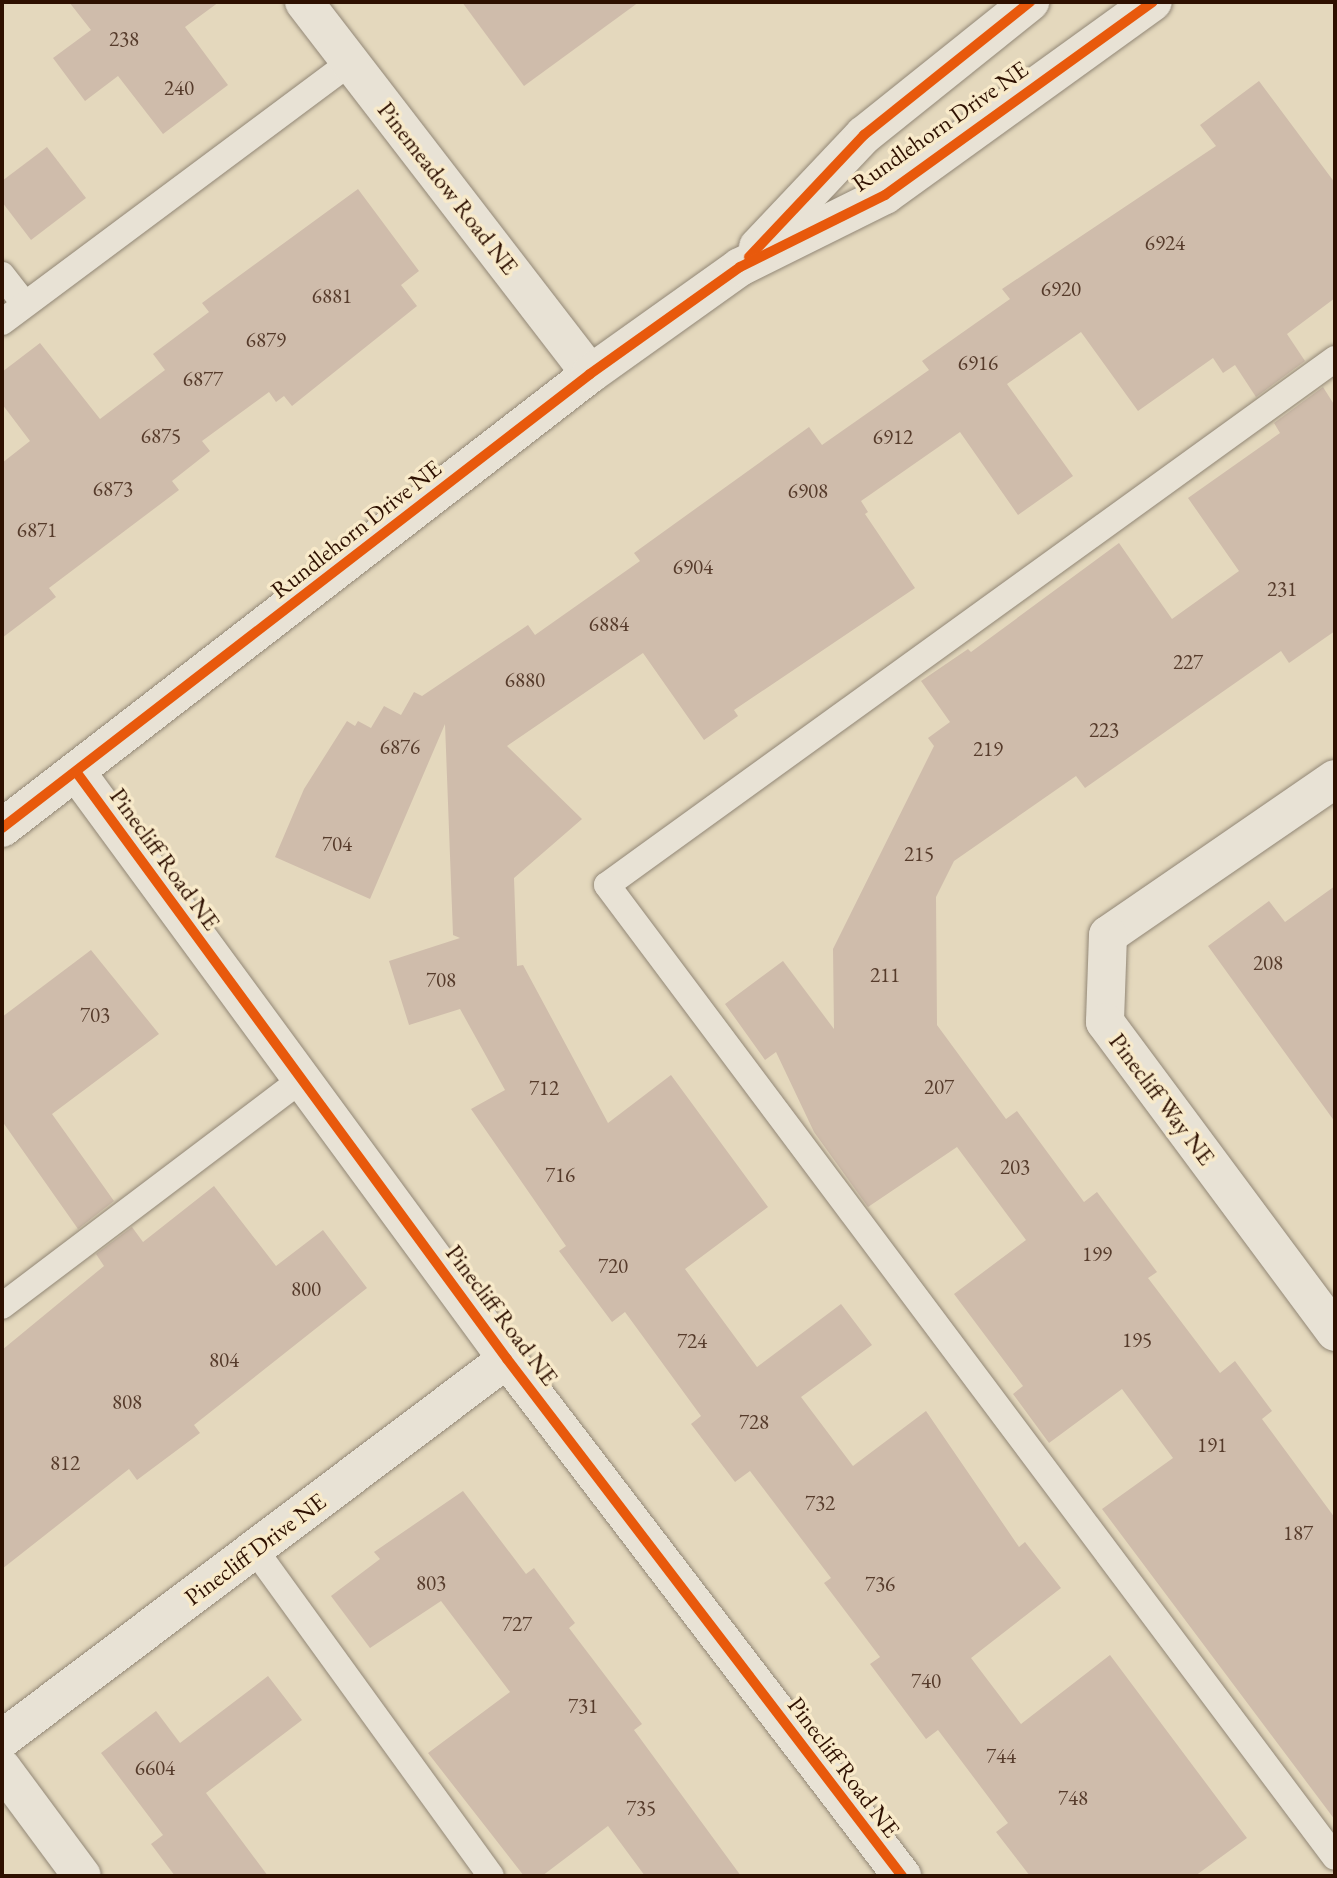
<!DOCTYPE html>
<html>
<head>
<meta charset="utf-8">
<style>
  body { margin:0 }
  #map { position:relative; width:1337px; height:1878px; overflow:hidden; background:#e4d8bd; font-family:"EB Garamond",serif }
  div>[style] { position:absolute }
  .building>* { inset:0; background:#cfbcab }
  .roads { filter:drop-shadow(0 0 2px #928776) drop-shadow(0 0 2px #928776) }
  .service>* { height:26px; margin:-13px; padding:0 13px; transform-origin:13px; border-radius:13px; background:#e8e2d5 }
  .minor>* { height:38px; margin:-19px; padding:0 19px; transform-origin:19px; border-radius:19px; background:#e8e2d5 }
  .tertiary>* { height:38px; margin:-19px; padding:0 19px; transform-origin:19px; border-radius:19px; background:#e8e2d5 }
  .cycleway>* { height:10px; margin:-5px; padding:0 5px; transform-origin:5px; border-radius:5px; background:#e8590c }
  span { translate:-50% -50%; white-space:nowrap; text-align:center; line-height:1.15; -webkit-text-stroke:7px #f8eaca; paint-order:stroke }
  .number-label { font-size:21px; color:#563b2b }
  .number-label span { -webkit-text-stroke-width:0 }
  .street-label { font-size:24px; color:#2e1000 }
  .frame { position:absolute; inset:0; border:4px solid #2e1000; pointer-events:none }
</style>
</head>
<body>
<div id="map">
  <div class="building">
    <i style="clip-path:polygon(69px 2px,219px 2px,185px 27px,228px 85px,163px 134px,118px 76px,85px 101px,53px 58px,91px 30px)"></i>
    <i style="clip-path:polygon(462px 2px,639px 2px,524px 86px)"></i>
    <i style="clip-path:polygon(1259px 81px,1335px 183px,1335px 298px,1287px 334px,1305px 361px,1256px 397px,1235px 365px,1223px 373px,1213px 358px,1138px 411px,1081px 332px,1007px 384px,1073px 476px,1018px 515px,960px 432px,861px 501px,868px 512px,865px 514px,915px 588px,734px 710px,738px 716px,704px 740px,643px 653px,507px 746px,582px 819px,514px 878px,517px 966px,523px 965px,608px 1123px,671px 1075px,768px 1207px,685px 1269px,757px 1367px,841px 1304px,872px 1345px,801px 1397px,853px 1466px,926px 1411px,1019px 1547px,1025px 1542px,1061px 1588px,971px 1658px,1021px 1724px,1110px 1655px,1247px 1838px,1195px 1876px,1030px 1876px,996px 1832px,1008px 1823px,938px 1730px,926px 1739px,870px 1664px,880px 1657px,824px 1583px,831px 1578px,750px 1471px,735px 1482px,691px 1424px,701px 1416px,625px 1312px,612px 1322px,559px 1251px,566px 1246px,471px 1109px,505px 1090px,460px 1009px,409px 1025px,389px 961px,460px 938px,453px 935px,445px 724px,370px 899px,275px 857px,304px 789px,347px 721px,355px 726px,358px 721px,371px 728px,384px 706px,401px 715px,414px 692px,422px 696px,528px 625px,535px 635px,640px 561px,634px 553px,809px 427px,822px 445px,929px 370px,922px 361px,1010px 299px,1002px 289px,1216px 146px,1200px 125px)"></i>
    <i style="clip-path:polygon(47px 147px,86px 198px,31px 240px,2px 202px,2px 181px)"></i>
    <i style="clip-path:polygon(358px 189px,419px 271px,401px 285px,417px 306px,292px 406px,284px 396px,276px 402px,269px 392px,202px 441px,210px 451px,172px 481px,179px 490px,49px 588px,56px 597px,2px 638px,2px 463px,30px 441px,2px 404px,2px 372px,40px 343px,100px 419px,165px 370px,153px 354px,209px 312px,202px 303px)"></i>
    <i style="clip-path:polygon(1323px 387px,1335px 406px,1335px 631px,1289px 663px,1281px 651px,1085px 788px,1076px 776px,954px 861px,936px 897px,937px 1025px,1006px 1119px,1017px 1111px,1084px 1202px,1097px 1192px,1157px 1272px,1148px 1278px,1220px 1373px,1235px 1361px,1272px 1411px,1262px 1419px,1335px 1518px,1335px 1820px,1102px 1509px,1173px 1458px,1122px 1389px,1049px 1443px,1013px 1394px,1023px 1386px,954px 1294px,1026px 1240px,957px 1147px,868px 1207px,814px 1132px,776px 1052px,765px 1060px,725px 1004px,783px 961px,834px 1029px,833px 949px,934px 746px,928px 738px,950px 722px,921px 681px,968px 649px,971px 652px,1119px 543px,1172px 619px,1239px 571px,1188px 498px,1280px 433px,1274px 423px)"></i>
    <i style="clip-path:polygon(1335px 886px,1335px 1122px,1208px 946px,1269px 901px,1285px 922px)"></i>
    <i style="clip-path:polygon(91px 950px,159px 1034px,52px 1114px,114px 1201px,78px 1229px,2px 1121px,2px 1017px)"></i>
    <i style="clip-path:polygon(214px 1186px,276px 1266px,323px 1230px,367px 1288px,194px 1425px,200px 1433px,137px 1480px,129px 1469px,2px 1569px,2px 1350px,104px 1266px,96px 1254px,132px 1227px,143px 1242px)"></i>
    <i style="clip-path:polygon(463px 1491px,526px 1574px,534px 1568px,575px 1623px,569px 1628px,642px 1724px,634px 1730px,741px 1876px,645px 1876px,608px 1826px,542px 1876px,524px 1876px,428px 1753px,510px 1692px,441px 1601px,370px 1648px,331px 1596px,380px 1559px,374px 1552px)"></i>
    <i style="clip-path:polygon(268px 1676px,302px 1720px,206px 1793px,268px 1876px,175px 1876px,151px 1844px,163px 1835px,101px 1753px,156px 1711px,180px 1743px)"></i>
  </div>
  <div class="roads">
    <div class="service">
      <i style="left:2px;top:275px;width:37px;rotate:52deg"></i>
      <i style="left:2px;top:322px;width:435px;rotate:-36.7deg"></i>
      <i style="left:1335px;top:359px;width:898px;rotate:144.15deg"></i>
      <i style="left:607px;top:885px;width:1214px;rotate:53.17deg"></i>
      <i style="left:2px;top:1306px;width:376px;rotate:-37.1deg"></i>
      <i style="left:255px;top:1550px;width:402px;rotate:54.1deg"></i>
    </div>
    <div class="minor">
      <i style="left:304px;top:2px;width:469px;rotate:52.4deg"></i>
      <i style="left:77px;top:773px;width:727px;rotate:53.73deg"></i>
      <i style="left:507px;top:1359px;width:651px;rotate:52.62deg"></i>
      <i style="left:1335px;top:779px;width:275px;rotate:145.5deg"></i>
      <i style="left:1108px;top:935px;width:87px;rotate:92deg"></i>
      <i style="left:1105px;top:1022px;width:386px;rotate:53.4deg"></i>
      <i style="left:2px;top:1739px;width:632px;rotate:-36.96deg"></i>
      <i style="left:2px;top:1768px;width:134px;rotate:53.5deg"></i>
    </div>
    <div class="tertiary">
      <i style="left:758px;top:247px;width:154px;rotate:-46.6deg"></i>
      <i style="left:864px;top:135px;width:213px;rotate:-38.7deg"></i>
      <i style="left:2px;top:828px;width:743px;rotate:-37.67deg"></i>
      <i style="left:590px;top:374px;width:184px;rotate:-35.5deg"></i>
      <i style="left:740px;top:267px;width:162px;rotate:-26.4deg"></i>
      <i style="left:885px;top:195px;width:330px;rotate:-35.8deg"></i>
    </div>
  </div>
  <div class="cycleway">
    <i style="left:749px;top:257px;width:168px;rotate:-46.7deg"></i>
    <i style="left:864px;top:135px;width:213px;rotate:-38.7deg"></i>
    <i style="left:77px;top:773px;width:727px;rotate:53.73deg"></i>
    <i style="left:507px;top:1359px;width:651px;rotate:52.62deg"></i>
    <i style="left:2px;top:828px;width:743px;rotate:-37.67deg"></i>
    <i style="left:590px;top:374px;width:184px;rotate:-35.5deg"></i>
    <i style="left:740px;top:267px;width:162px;rotate:-26.4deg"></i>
    <i style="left:885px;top:195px;width:330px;rotate:-35.8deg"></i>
  </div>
  <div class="number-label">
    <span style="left:124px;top:39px">238</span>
    <span style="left:179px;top:88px">240</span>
    <span style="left:1165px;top:243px">6924</span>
    <span style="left:1061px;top:289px">6920</span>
    <span style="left:332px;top:296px">6881</span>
    <span style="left:266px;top:340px">6879</span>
    <span style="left:978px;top:363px">6916</span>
    <span style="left:203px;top:379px">6877</span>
    <span style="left:161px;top:436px">6875</span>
    <span style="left:893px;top:437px">6912</span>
    <span style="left:113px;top:489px">6873</span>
    <span style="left:808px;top:491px">6908</span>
    <span style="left:37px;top:530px">6871</span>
    <span style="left:693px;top:567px">6904</span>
    <span style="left:1282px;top:589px">231</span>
    <span style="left:609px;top:624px">6884</span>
    <span style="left:1188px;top:662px">227</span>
    <span style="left:525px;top:680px">6880</span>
    <span style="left:1104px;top:730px">223</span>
    <span style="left:400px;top:747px">6876</span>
    <span style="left:988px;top:749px">219</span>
    <span style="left:337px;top:844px">704</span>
    <span style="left:919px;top:854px">215</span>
    <span style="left:1268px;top:963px">208</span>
    <span style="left:885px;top:975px">211</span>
    <span style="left:441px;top:980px">708</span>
    <span style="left:95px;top:1015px">703</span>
    <span style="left:939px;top:1087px">207</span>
    <span style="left:544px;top:1088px">712</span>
    <span style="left:1015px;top:1167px">203</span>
    <span style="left:560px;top:1175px">716</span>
    <span style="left:1097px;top:1254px">199</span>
    <span style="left:613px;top:1266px">720</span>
    <span style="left:306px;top:1289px">800</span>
    <span style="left:1137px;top:1340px">195</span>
    <span style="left:692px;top:1341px">724</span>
    <span style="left:224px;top:1360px">804</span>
    <span style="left:127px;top:1402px">808</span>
    <span style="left:754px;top:1422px">728</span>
    <span style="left:1212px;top:1445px">191</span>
    <span style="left:65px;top:1463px">812</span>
    <span style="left:820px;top:1503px">732</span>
    <span style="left:1298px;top:1533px">187</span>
    <span style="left:431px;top:1583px">803</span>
    <span style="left:880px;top:1584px">736</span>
    <span style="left:517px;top:1624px">727</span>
    <span style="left:926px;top:1681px">740</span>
    <span style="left:583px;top:1706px">731</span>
    <span style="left:1001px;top:1756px">744</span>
    <span style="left:155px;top:1768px">6604</span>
    <span style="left:1073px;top:1798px">748</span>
    <span style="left:641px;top:1808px">735</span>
  </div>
  <div class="street-label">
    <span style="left:940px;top:126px;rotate:-35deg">Rundlehorn Drive NE</span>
    <span style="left:448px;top:188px;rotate:52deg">Pinemeadow Road NE</span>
    <span style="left:356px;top:529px;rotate:-38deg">Rundlehorn Drive NE</span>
    <span style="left:165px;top:859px;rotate:54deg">Pinecliff Road NE</span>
    <span style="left:1162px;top:1099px;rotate:53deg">Pinecliff Way NE</span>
    <span style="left:502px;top:1315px;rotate:53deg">Pinecliff Road NE</span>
    <span style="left:255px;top:1549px;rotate:-37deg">Pinecliff Drive NE</span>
    <span style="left:844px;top:1767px;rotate:53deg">Pinecliff Road NE</span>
  </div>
  <div class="frame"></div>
</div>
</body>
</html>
